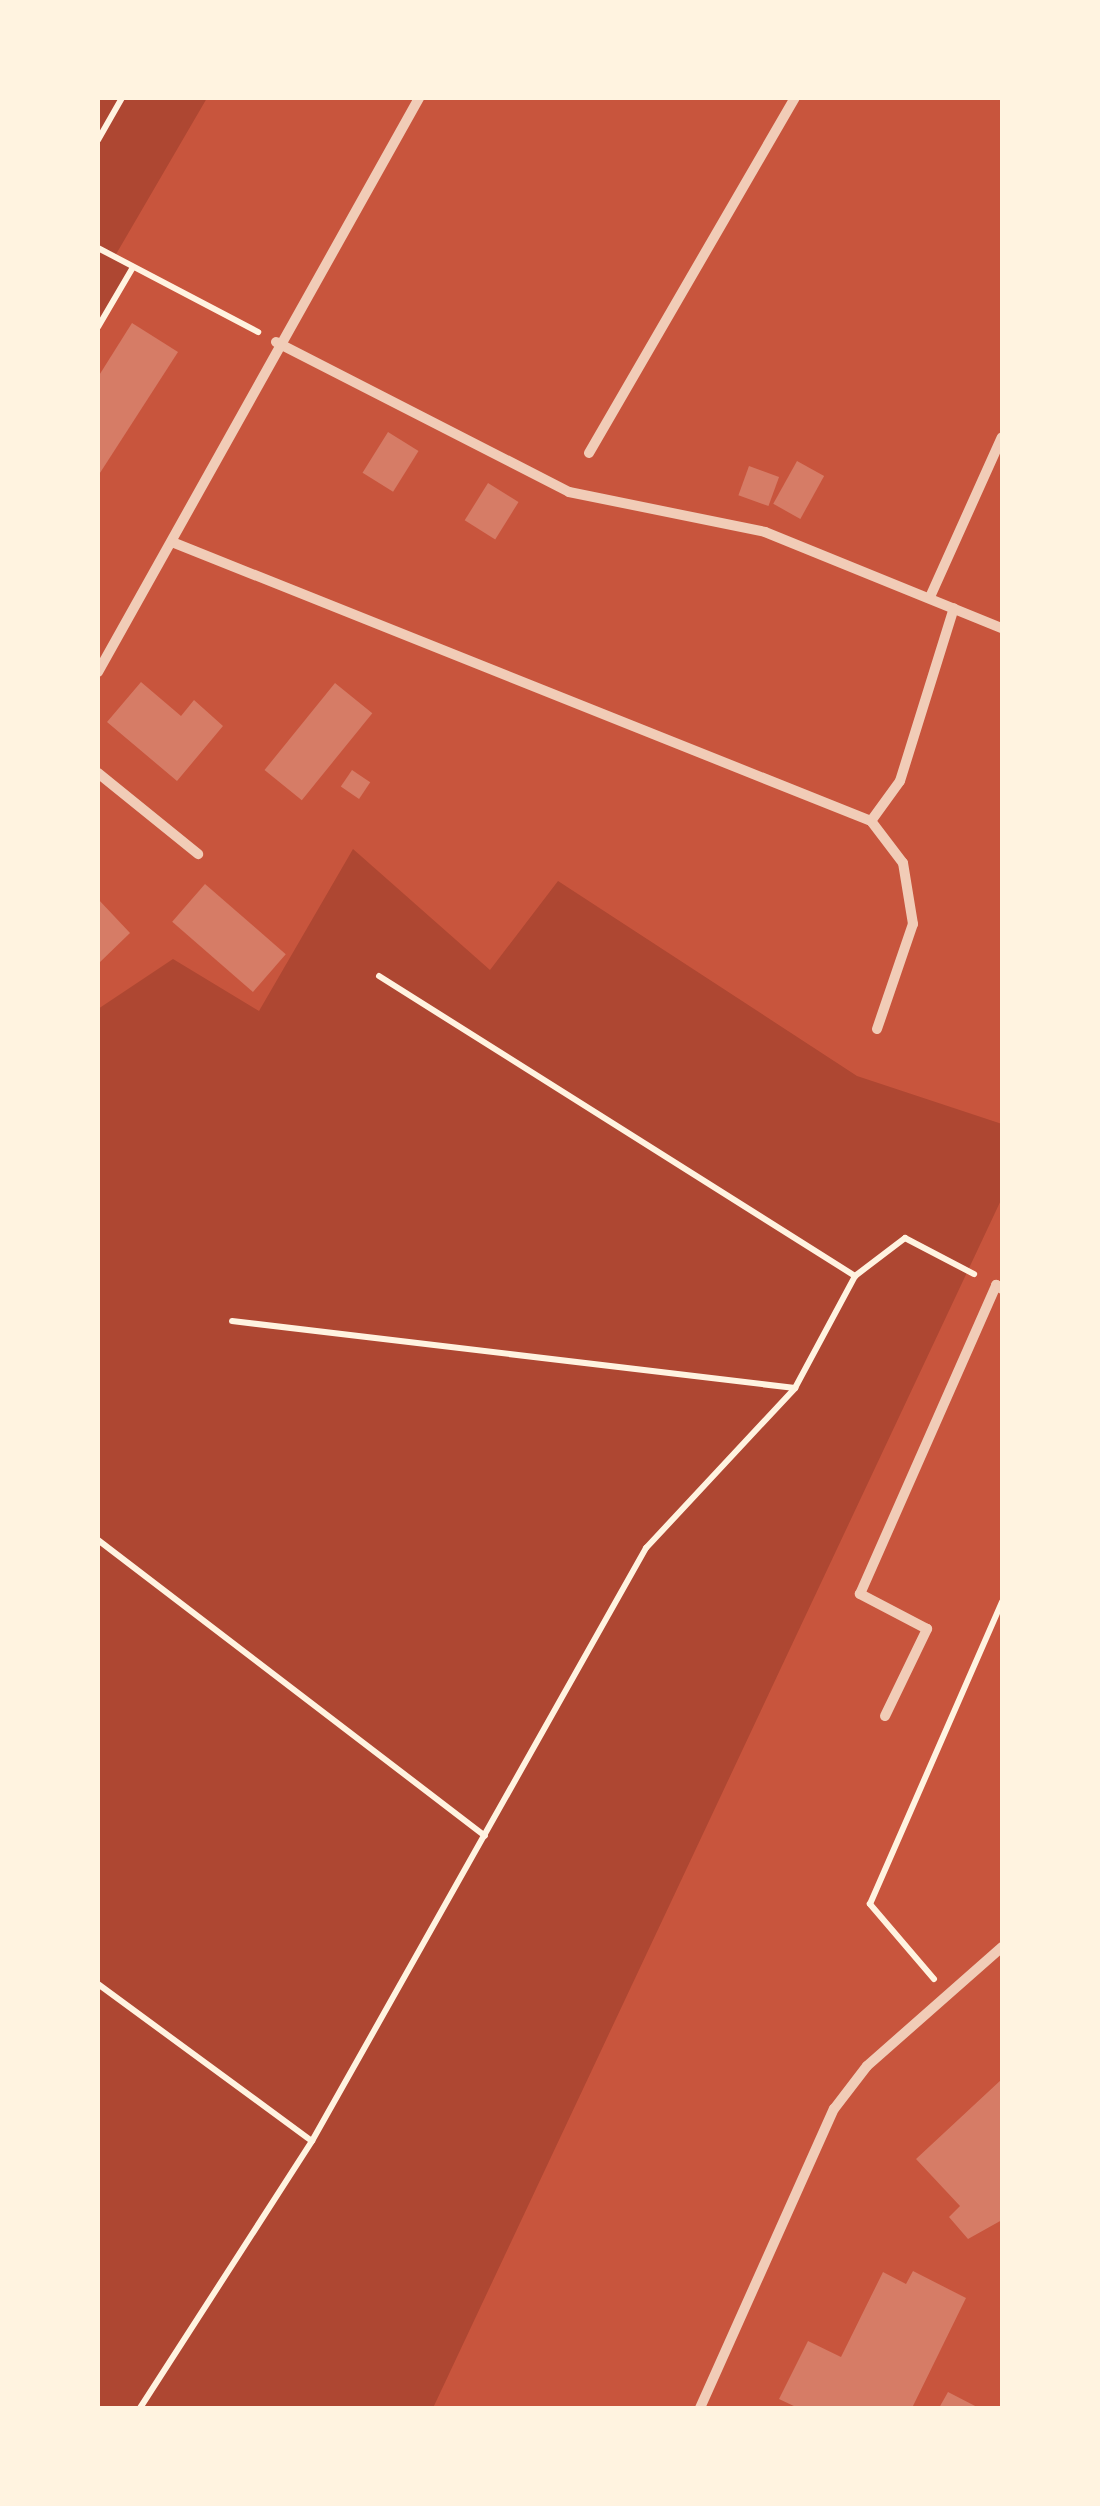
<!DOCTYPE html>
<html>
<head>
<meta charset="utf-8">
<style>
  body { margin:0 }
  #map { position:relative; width:1100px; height:2506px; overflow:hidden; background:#c8553d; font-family:Manrope,sans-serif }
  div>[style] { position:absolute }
  .green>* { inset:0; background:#ae4732 }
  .building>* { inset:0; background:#d67c66; transform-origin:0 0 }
  .path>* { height:6px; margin:-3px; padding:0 3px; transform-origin:3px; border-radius:3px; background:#fff3e0 }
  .minor>* { height:10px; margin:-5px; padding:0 5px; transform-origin:5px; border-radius:5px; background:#f1ccb7 }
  span { translate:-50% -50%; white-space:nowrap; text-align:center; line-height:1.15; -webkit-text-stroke:8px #fff3e0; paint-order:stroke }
  .frame { position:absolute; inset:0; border:100px solid #fff3e0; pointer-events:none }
</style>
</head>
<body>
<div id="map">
  <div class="green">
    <i style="clip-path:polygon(98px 98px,207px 98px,115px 256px,133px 267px,98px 327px)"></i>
    <i style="clip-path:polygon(353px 849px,490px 970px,558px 881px,857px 1076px,1002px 1124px,1002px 1198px,433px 2408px,98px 2408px,98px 1009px,173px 959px,259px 1011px)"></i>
  </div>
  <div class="building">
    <i style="clip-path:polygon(132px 323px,178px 352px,98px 476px,98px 377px)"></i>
    <i style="left:388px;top:432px;width:36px;height:48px;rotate:32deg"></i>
    <i style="left:797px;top:461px;width:31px;height:49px;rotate:29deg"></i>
    <i style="left:749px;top:466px;width:32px;height:31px;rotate:20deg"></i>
    <i style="left:488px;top:483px;width:36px;height:44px;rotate:32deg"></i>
    <i style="clip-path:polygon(141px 682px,181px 716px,194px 700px,223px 726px,177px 781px,107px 722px)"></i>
    <i style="left:335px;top:683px;width:48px;height:112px;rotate:39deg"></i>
    <i style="left:352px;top:770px;width:22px;height:20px;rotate:34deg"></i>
    <i style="left:205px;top:884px;width:107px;height:50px;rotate:41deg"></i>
    <i style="clip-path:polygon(98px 899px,130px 933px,98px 964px)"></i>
    <i style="clip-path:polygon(1002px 2079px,1002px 2220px,968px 2239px,949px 2217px,960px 2206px,916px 2159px)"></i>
    <i style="clip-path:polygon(913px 2271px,966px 2298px,912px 2408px,798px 2408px,779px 2399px,808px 2341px,841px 2357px,883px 2272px,906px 2284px)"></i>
    <i style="clip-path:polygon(948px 2392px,979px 2408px,939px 2408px)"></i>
  </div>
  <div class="path">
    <i style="left:98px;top:140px;width:48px;rotate:-60.3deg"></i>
    <i style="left:98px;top:248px;width:181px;rotate:27.7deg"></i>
    <i style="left:98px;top:327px;width:69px;rotate:-59.7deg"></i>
    <i style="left:379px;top:976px;width:563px;rotate:32.22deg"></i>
    <i style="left:855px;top:1276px;width:63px;rotate:-37.2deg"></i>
    <i style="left:905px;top:1238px;width:78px;rotate:27.6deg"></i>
    <i style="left:232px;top:1321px;width:567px;rotate:6.79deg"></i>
    <i style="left:98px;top:1540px;width:487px;rotate:37.4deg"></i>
    <i style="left:934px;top:1979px;width:99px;rotate:-130.5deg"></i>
    <i style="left:870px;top:1904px;width:330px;rotate:-66.4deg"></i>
    <i style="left:98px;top:1984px;width:265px;rotate:36.3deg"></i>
    <i style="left:140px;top:2408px;width:318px;rotate:-57.2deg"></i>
    <i style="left:312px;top:2141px;width:681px;rotate:-60.61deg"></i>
    <i style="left:646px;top:1548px;width:219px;rotate:-47deg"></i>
    <i style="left:795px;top:1388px;width:127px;rotate:-61.8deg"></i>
  </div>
  <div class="minor">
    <i style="left:276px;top:342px;width:329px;rotate:27.1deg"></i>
    <i style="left:569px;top:492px;width:200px;rotate:11.5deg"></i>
    <i style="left:765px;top:532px;width:256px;rotate:22.1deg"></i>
    <i style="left:589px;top:453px;width:410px;rotate:-59.9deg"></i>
    <i style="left:172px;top:542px;width:753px;rotate:21.76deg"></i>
    <i style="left:930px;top:597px;width:175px;rotate:-65.8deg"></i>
    <i style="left:98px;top:672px;width:658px;rotate:-60.78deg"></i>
    <i style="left:98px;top:773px;width:129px;rotate:39deg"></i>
    <i style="left:877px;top:1029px;width:111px;rotate:-71.1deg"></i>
    <i style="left:913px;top:924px;width:62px;rotate:-99.3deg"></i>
    <i style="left:903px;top:863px;width:53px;rotate:-127.3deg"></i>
    <i style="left:871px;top:821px;width:49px;rotate:-54.1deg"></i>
    <i style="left:900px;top:781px;width:181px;rotate:-72.7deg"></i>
    <i style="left:885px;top:1716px;width:97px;rotate:-64.2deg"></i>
    <i style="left:927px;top:1629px;width:76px;rotate:-152.4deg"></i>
    <i style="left:860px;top:1594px;width:338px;rotate:-66.2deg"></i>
    <i style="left:996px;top:1285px;width:7px;rotate:34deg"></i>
    <i style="left:700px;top:2408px;width:328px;rotate:-65.9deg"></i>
    <i style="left:834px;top:2109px;width:54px;rotate:-52.5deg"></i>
    <i style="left:867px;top:2066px;width:180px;rotate:-41.4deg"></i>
  </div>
  <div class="frame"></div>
</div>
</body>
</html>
